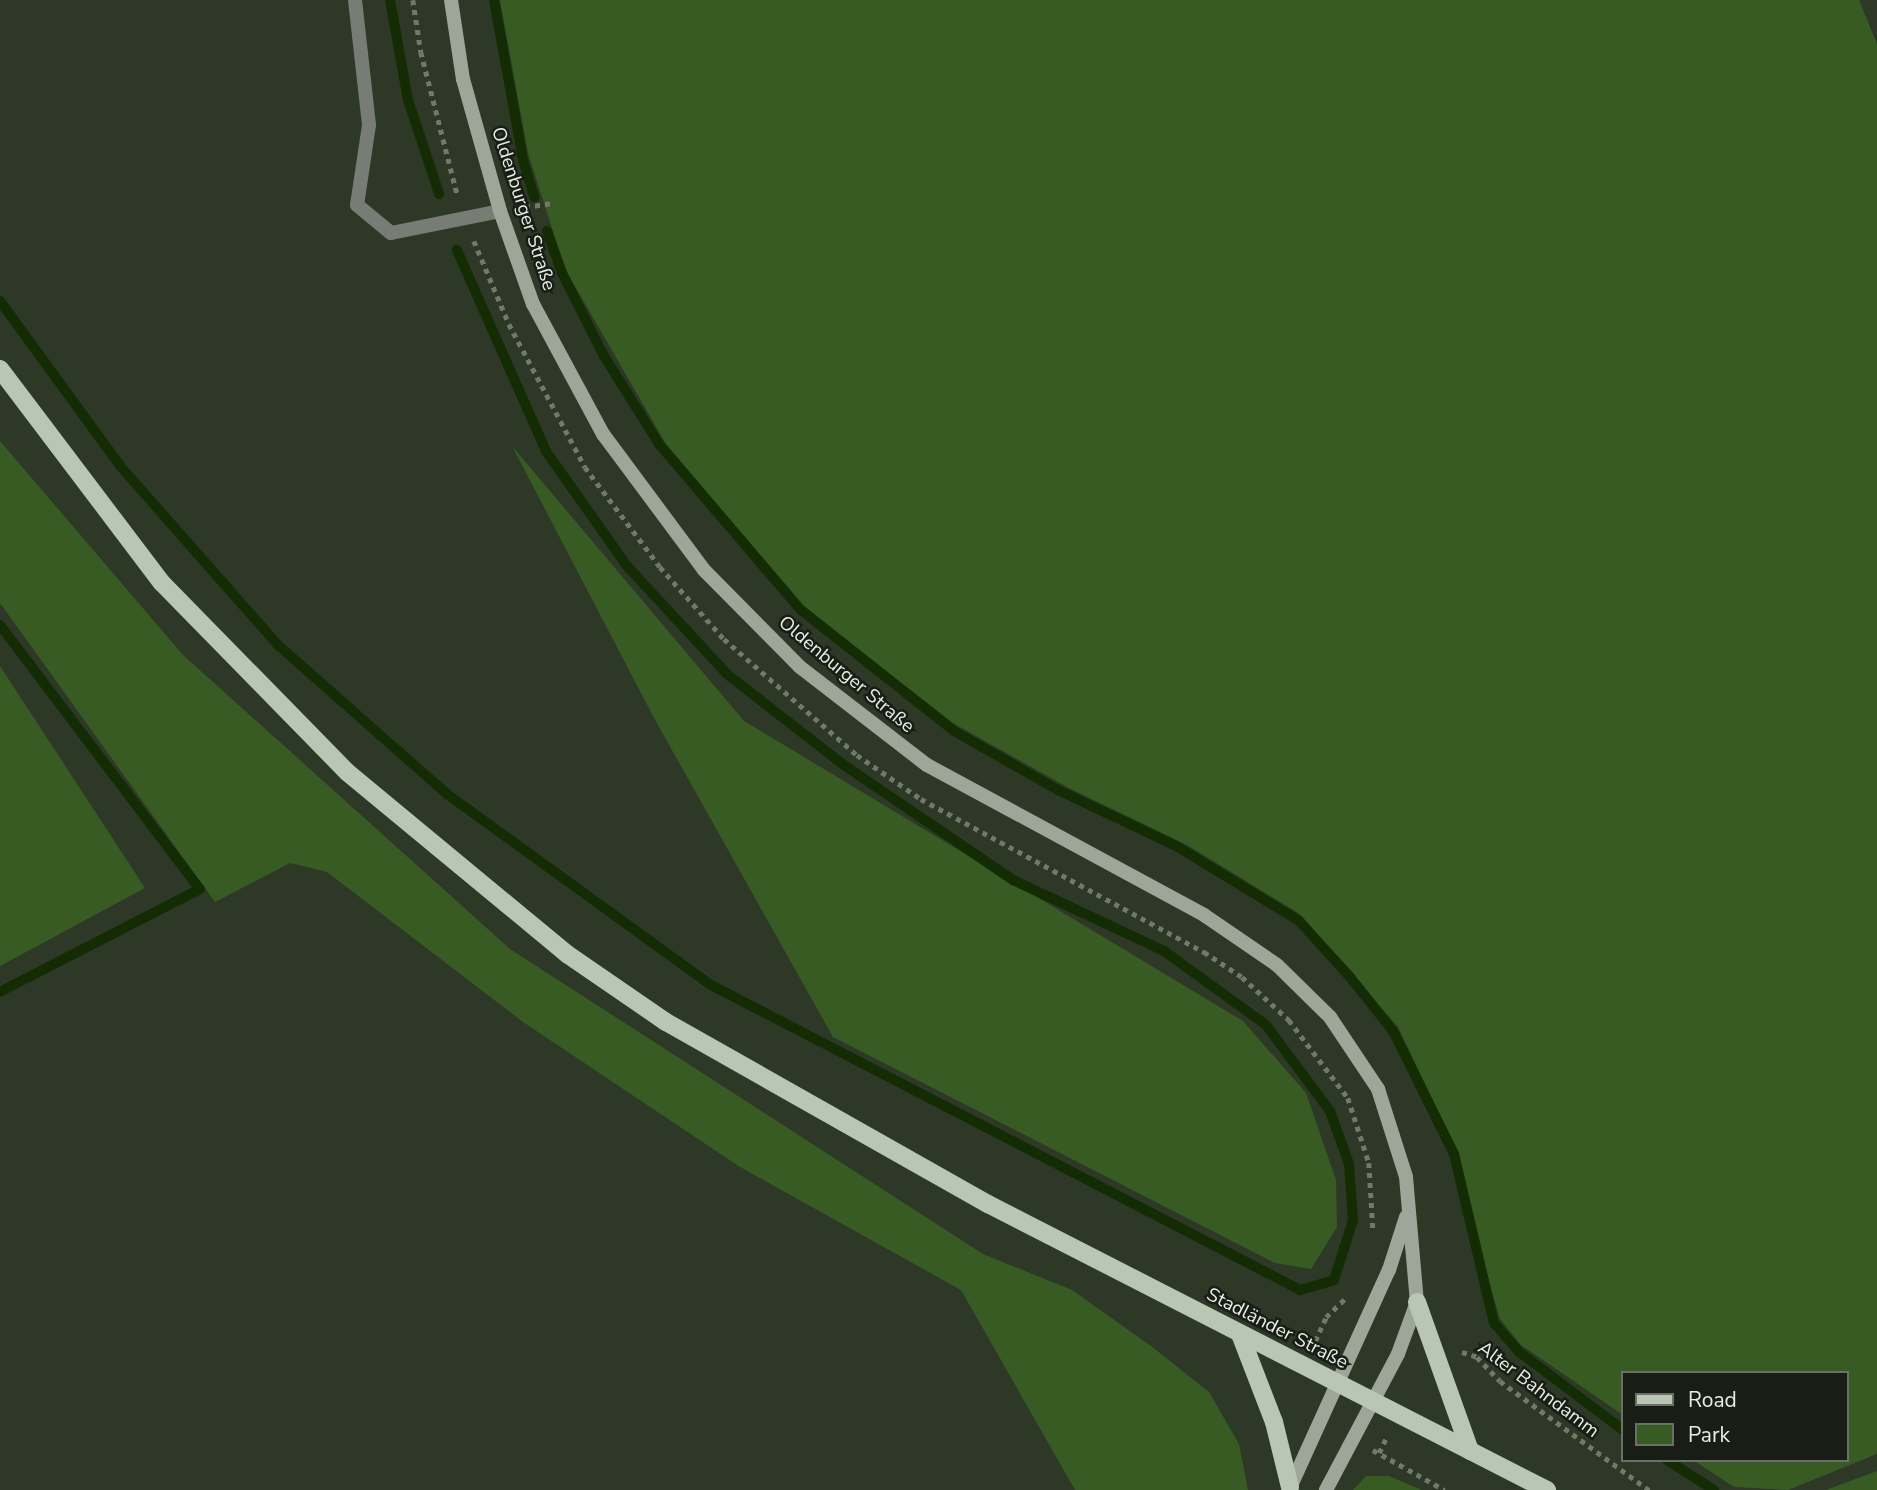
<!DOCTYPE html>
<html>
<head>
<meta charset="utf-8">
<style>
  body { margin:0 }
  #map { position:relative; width:1877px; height:1490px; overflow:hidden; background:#2d3827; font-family:"Nunito Sans",sans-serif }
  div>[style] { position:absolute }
  .green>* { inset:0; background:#385b24 }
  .stream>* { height:10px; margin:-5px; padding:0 5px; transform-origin:5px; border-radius:5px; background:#142c03 }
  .path>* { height:4.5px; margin-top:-2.25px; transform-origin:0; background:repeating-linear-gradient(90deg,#707a6b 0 5px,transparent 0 10px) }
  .lane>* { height:14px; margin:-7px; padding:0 7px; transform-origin:7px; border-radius:7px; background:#777d74 }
  .secondary>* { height:14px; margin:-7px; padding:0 7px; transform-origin:7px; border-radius:7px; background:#9da698 }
  .primary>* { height:18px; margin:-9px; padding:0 9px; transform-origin:9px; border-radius:9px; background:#bac6b4 }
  span { translate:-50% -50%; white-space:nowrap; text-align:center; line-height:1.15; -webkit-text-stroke:5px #181d16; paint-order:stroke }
  .street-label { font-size:19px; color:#e6ede3 }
  .legend { position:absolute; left:1621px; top:1371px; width:228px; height:91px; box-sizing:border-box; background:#181d16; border:2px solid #6a7068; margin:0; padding:9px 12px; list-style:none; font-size:21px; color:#e6ede3 }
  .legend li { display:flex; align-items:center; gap:14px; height:35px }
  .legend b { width:35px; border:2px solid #6a7068 }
</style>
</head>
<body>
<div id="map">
  <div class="green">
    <i style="clip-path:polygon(500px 0,1859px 0,1877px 44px,1877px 1454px,1788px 1490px,1734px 1487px,1693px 1460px,1847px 1460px,1847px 1373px,1623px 1373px,1623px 1415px,1521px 1345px,1500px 1319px,1473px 1229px,1458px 1153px,1398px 1027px,1300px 914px,1187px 845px,1069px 788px,953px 723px,805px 608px,666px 444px,565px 269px,528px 153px)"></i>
    <i style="clip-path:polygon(0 441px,183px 655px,510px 949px,983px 1254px,1072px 1290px,1151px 1346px,1209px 1392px,1239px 1444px,1248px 1490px,1075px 1490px,961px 1290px,740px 1167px,523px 1022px,327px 872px,290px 863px,215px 902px,0 603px)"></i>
    <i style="clip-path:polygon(512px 446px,744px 721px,1243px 1021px,1306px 1093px,1336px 1180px,1337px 1227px,1311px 1269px,1275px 1263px,833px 1037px,654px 718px)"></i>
    <i style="clip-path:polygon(0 666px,145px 888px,0 966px)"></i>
    <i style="clip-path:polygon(1877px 1471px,1877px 1490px,1826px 1490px)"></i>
    <i style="clip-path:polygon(1366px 1476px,1389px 1476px,1422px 1490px,1353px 1490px)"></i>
  </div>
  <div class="stream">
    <i style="left:390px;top:0;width:102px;rotate:79.8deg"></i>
    <i style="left:408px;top:100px;width:99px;rotate:71.7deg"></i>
    <i style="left:494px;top:0;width:163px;rotate:79.7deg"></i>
    <i style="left:523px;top:160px;width:39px;rotate:73deg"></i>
    <i style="left:547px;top:231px;width:45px;rotate:70.3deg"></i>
    <i style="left:562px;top:273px;width:93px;rotate:63.2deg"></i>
    <i style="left:604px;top:356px;width:104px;rotate:58deg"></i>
    <i style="left:659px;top:444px;width:218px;rotate:49.5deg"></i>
    <i style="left:801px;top:610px;width:195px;rotate:38.3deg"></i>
    <i style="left:954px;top:731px;width:120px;rotate:29.6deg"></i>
    <i style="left:1058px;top:790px;width:133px;rotate:25.4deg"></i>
    <i style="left:1178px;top:847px;width:142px;rotate:31.4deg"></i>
    <i style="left:1299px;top:921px;width:76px;rotate:47.7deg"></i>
    <i style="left:1350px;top:977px;width:69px;rotate:51.5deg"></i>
    <i style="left:1393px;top:1031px;width:137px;rotate:63.6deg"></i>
    <i style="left:1454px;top:1154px;width:174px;rotate:76.7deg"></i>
    <i style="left:1494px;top:1323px;width:37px;rotate:49deg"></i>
    <i style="left:1518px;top:1351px;width:131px;rotate:37deg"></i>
    <i style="left:0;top:301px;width:205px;rotate:53.9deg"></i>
    <i style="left:121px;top:467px;width:237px;rotate:48.6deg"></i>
    <i style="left:278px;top:645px;width:225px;rotate:41.4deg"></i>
    <i style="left:447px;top:794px;width:324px;rotate:35.9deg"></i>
    <i style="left:709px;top:984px;width:666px;rotate:27.37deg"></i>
    <i style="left:1300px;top:1290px;width:35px;rotate:-16deg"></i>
    <i style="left:1334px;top:1280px;width:63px;rotate:-72.4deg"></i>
    <i style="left:1353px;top:1220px;width:56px;rotate:-94.1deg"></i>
    <i style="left:1349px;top:1164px;width:56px;rotate:-109.7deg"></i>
    <i style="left:1330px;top:1111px;width:107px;rotate:-126.7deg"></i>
    <i style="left:1266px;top:1025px;width:126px;rotate:-144deg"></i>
    <i style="left:1164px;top:951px;width:167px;rotate:-154.8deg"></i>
    <i style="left:1013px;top:880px;width:203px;rotate:-145.8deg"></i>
    <i style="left:845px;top:766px;width:150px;rotate:-142.1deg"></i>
    <i style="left:727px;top:674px;width:147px;rotate:-132.8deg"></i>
    <i style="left:627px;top:566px;width:141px;rotate:-125.2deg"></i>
    <i style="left:546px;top:451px;width:220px;rotate:-113.9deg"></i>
    <i style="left:0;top:625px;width:331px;rotate:52.9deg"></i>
    <i style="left:200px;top:889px;width:225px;rotate:152.8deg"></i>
    <i style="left:1667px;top:1460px;width:56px;rotate:32.6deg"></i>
  </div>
  <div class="path">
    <i style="left:413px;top:0;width:53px;rotate:81.3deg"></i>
    <i style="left:421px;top:52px;width:146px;rotate:75.7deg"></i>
    <i style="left:525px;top:207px;width:30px;rotate:-8deg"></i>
    <i style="left:474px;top:241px;width:90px;rotate:67.1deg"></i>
    <i style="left:509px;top:324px;width:162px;rotate:62deg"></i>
    <i style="left:585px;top:467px;width:125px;rotate:53.1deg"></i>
    <i style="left:660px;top:567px;width:96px;rotate:48.4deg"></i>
    <i style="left:724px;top:639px;width:176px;rotate:41.1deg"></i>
    <i style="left:857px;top:755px;width:78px;rotate:34.5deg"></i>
    <i style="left:921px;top:799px;width:322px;rotate:28.4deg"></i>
    <i style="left:1204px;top:952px;width:45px;rotate:33.3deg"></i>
    <i style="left:1242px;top:977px;width:64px;rotate:42.5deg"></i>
    <i style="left:1289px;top:1020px;width:98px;rotate:52.9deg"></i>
    <i style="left:1348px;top:1098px;width:68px;rotate:72.1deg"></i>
    <i style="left:1369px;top:1163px;width:66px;rotate:86.5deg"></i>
    <i style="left:1315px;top:1341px;width:26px;rotate:-65deg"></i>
    <i style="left:1326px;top:1317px;width:28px;rotate:-44deg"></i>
    <i style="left:1462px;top:1352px;width:16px;rotate:18deg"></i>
    <i style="left:1477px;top:1357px;width:33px;rotate:46deg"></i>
    <i style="left:1500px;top:1381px;width:185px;rotate:36.2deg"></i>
    <i style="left:1373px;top:1450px;width:82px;rotate:29.1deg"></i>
    <i style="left:1379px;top:1453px;width:17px;rotate:-65deg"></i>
  </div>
  <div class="lane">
    <i style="left:355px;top:0;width:126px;rotate:83.6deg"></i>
    <i style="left:369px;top:125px;width:81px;rotate:98.5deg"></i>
    <i style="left:357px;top:205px;width:44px;rotate:39.5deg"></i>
    <i style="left:391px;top:233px;width:111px;rotate:-11.4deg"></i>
  </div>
  <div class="secondary">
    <i style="left:451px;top:0;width:80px;rotate:81.4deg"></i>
    <i style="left:463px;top:79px;width:137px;rotate:74.3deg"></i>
    <i style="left:500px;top:211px;width:99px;rotate:70.5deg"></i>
    <i style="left:533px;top:304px;width:148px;rotate:61.7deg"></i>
    <i style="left:603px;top:434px;width:169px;rotate:53.4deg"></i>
    <i style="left:704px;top:570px;width:136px;rotate:45.3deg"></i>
    <i style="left:800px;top:667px;width:160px;rotate:37.7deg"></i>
    <i style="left:927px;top:765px;width:315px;rotate:28.4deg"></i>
    <i style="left:1204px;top:915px;width:88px;rotate:34.4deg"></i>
    <i style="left:1277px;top:965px;width:74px;rotate:44.5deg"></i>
    <i style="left:1330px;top:1017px;width:87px;rotate:56.3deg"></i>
    <i style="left:1378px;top:1089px;width:92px;rotate:72.3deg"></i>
    <i style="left:1406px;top:1177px;width:125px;rotate:85deg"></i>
    <i style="left:1417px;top:1302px;width:55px;rotate:110.1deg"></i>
    <i style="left:1398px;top:1354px;width:154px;rotate:117.9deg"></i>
    <i style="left:1289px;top:1490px;width:242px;rotate:-65.6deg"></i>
    <i style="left:1389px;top:1270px;width:56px;rotate:-72.2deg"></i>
  </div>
  <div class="primary">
    <i style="left:0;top:369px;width:268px;rotate:52.9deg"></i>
    <i style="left:162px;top:583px;width:264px;rotate:45.6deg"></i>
    <i style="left:347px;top:772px;width:286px;rotate:39.6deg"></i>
    <i style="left:567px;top:954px;width:120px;rotate:34.5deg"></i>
    <i style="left:666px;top:1022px;width:370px;rotate:29.5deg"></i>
    <i style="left:988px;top:1204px;width:628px;rotate:27.1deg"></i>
    <i style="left:1417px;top:1302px;width:158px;rotate:70.4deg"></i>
    <i style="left:1240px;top:1334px;width:94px;rotate:68.9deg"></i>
    <i style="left:1274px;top:1422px;width:67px;rotate:76.2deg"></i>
  </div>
  <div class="street-label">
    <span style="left:523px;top:209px;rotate:72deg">Oldenburger Straße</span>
    <span style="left:846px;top:675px;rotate:40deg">Oldenburger Straße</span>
    <span style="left:1277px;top:1329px;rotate:27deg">Stadländer Straße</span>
    <span style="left:1538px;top:1390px;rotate:37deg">Alter Bahndamm</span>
  </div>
  <ul class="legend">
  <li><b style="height:9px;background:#bac6b4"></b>Road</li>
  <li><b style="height:19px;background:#385b24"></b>Park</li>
  </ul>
</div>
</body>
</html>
